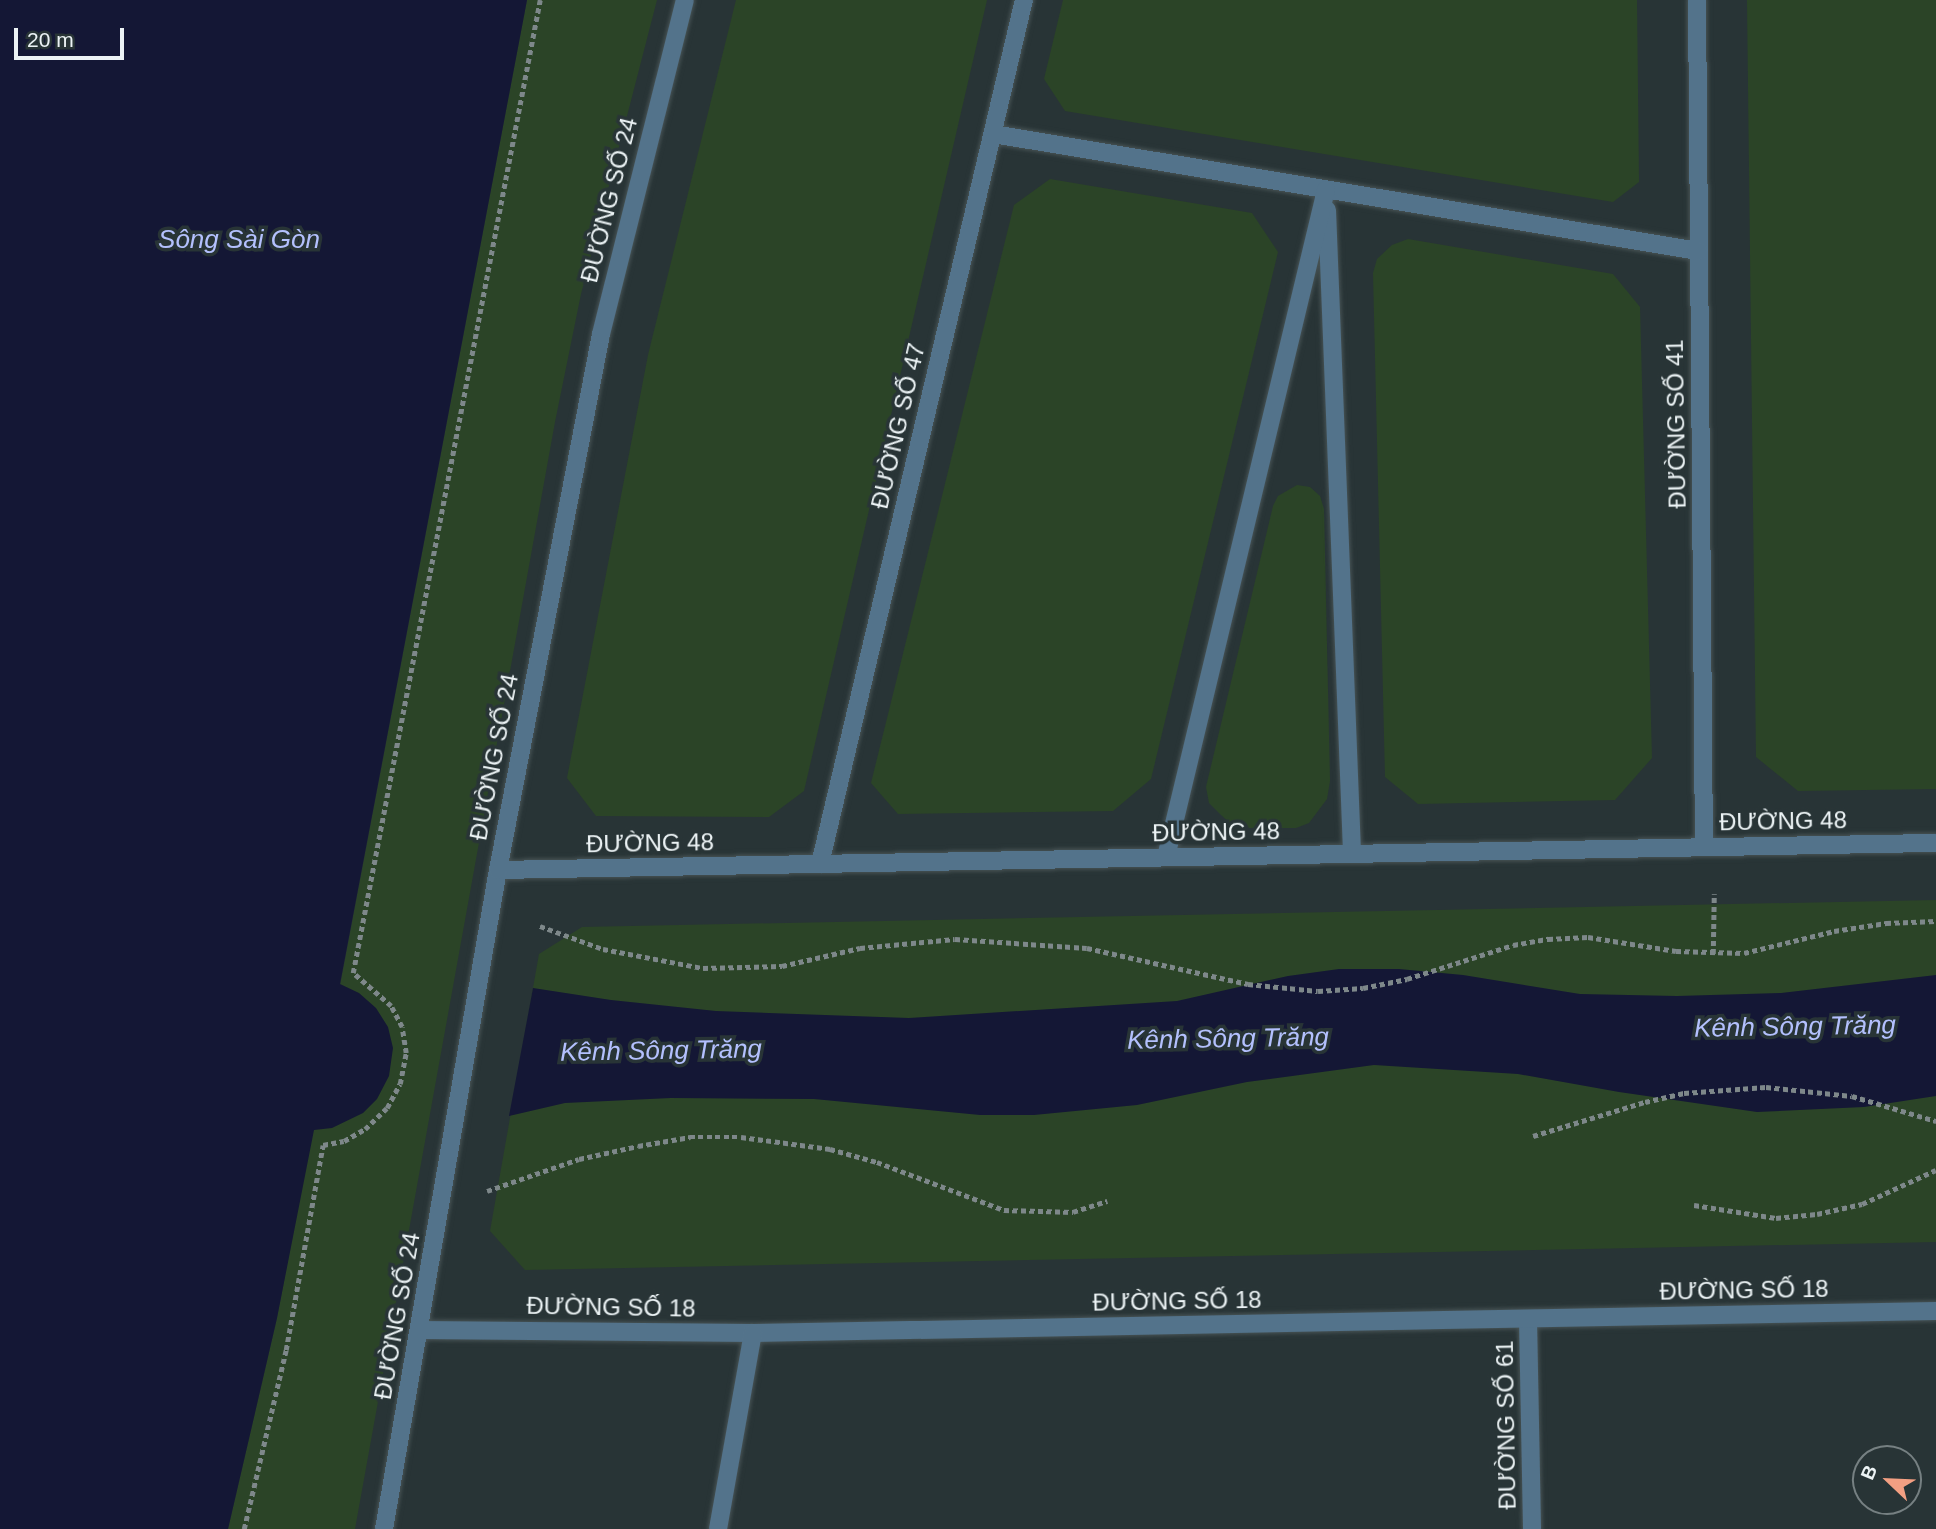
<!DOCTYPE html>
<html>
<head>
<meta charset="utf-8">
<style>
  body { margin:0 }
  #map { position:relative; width:1936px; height:1529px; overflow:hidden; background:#283436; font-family:Helvetica,sans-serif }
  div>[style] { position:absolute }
  .green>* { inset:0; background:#2b4427 }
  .water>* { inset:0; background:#141735 }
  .path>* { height:4.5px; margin-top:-2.25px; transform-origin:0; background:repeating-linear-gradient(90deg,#7e888a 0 5px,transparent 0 8.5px) }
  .roads { filter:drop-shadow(0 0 2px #475355) drop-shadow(0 0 2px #475355) }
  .minor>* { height:18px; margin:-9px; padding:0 9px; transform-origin:9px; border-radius:9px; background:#53738b }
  span { translate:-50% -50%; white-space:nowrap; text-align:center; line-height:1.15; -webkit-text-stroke:7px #283436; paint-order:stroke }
  .street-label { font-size:24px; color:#ecf3f5 }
  .water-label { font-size:26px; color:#b3c0fd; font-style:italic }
  .north { position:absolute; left:1852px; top:1445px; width:70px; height:70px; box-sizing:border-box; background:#283436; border:2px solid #768082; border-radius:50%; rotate:293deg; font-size:19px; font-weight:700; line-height:28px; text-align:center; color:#ecf3f5 }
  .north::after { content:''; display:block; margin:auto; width:24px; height:32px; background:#f39f82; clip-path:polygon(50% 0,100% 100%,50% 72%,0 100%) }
  .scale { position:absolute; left:14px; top:28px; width:110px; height:32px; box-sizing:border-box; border:4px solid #ecf3f5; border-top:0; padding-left:9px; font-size:21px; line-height:24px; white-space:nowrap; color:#ecf3f5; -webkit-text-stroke:5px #283436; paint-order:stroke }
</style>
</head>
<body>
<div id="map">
  <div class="green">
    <i style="clip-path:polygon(527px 0,657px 0,581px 294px,555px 422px,355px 1529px,228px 1529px,277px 1318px)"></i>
    <i style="clip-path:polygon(736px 0,987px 0,804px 791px,769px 817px,596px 816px,567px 778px,648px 355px)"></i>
    <i style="clip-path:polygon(1063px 0,1637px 0,1639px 182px,1613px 202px,1065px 111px,1044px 79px)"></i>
    <i style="clip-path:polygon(1747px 0,1936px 0,1936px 789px,1798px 791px,1756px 757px)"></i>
    <i style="clip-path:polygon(1050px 179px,1252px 213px,1278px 252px,1151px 779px,1113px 811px,898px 814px,871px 783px,1014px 205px)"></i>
    <i style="clip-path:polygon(1408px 239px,1613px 274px,1640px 307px,1652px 758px,1615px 800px,1418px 804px,1385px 777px,1373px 273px,1377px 259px,1392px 245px)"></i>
    <i style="clip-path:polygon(1297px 485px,1310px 487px,1320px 496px,1324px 509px,1330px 781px,1327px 799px,1309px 823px,1296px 828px,1245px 828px,1230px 823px,1221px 815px,1209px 803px,1206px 787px,1273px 506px,1278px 496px)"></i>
    <i style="clip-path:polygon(1936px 900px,1936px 1242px,525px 1270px,490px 1231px,539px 954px,582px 927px)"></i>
  </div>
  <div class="water">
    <i style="clip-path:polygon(0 0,527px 0,340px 984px,359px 993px,376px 1008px,388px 1027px,393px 1048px,389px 1076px,377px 1099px,363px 1113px,332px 1128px,314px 1130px,277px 1318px,228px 1529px,0 1529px)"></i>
    <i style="clip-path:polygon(1339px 969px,1399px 969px,1463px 975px,1580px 994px,1677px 996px,1781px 993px,1936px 975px,1936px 1096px,1864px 1107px,1757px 1112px,1619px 1092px,1518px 1074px,1374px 1065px,1247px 1082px,1137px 1105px,1034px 1115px,980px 1115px,814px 1099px,671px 1098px,565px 1103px,509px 1116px,533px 988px,611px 1000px,716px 1011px,909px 1018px,1177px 1001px,1288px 976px)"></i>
  </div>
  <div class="path">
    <i style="left:540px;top:926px;width:67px;rotate:20.1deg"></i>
    <i style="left:603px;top:949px;width:102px;rotate:10.8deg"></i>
    <i style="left:703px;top:968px;width:79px;rotate:-1.5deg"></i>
    <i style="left:782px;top:966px;width:80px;rotate:-13deg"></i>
    <i style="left:860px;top:948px;width:95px;rotate:-5.4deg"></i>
    <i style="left:955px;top:939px;width:132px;rotate:3.9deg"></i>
    <i style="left:1087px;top:948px;width:165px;rotate:12.6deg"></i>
    <i style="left:1248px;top:984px;width:70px;rotate:5.7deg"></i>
    <i style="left:1318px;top:991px;width:45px;rotate:-3.8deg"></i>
    <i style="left:1363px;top:988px;width:45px;rotate:-11.6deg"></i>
    <i style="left:1407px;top:979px;width:111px;rotate:-17.8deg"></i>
    <i style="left:1513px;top:945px;width:36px;rotate:-10deg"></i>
    <i style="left:1548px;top:939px;width:40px;rotate:-2.9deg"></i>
    <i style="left:1588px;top:937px;width:89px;rotate:9deg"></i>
    <i style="left:1676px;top:951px;width:68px;rotate:1.7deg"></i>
    <i style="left:1744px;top:953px;width:93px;rotate:-13.7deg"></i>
    <i style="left:1834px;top:931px;width:53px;rotate:-8.7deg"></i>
    <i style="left:1886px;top:923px;width:50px;rotate:-2.3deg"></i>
    <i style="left:1713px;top:954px;width:60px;rotate:-89deg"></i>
    <i style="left:1533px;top:1136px;width:117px;rotate:-16.9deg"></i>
    <i style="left:1645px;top:1102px;width:40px;rotate:-13deg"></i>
    <i style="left:1684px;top:1093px;width:82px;rotate:-4.2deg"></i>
    <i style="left:1766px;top:1087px;width:86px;rotate:6deg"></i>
    <i style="left:1852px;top:1096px;width:88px;rotate:16.6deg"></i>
    <i style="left:487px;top:1191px;width:97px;rotate:-19.2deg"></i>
    <i style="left:579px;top:1159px;width:60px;rotate:-12.4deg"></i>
    <i style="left:638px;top:1146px;width:53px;rotate:-9.8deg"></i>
    <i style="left:690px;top:1137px;width:51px"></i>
    <i style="left:741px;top:1137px;width:90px;rotate:7.7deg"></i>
    <i style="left:830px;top:1149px;width:49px;rotate:15.5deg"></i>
    <i style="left:877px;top:1162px;width:136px;rotate:20.7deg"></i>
    <i style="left:1004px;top:1210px;width:69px;rotate:1.7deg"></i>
    <i style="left:1073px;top:1212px;width:36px;rotate:-18deg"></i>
    <i style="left:1694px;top:1205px;width:83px;rotate:9deg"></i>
    <i style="left:1776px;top:1218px;width:41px;rotate:-5.6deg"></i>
    <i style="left:1817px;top:1214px;width:46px;rotate:-12.5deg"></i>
    <i style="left:1862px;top:1204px;width:81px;rotate:-24.7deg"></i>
    <i style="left:244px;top:1529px;width:184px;rotate:-76.8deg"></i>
    <i style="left:286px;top:1350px;width:208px;rotate:-79.8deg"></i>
    <i style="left:323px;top:1145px;width:21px;rotate:-11deg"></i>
    <i style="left:344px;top:1141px;width:24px;rotate:-30deg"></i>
    <i style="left:365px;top:1129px;width:30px;rotate:-44deg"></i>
    <i style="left:387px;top:1108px;width:27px;rotate:-62deg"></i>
    <i style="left:400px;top:1084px;width:32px;rotate:-79deg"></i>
    <i style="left:406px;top:1053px;width:26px;rotate:-99deg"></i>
    <i style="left:402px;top:1027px;width:24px;rotate:-118deg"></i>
    <i style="left:391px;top:1006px;width:50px;rotate:-139deg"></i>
    <i style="left:353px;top:973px;width:991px;rotate:-79.12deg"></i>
  </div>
  <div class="roads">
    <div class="minor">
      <i style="left:1697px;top:0;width:847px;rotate:89.53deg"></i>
      <i style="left:993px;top:134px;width:715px;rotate:9.42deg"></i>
      <i style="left:1327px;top:210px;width:643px;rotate:87.77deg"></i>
      <i style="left:1166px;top:857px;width:686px;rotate:-76.51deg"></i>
      <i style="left:820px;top:864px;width:888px;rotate:-76.72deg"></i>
      <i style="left:498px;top:870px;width:1438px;rotate:-1.08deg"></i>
      <i style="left:1528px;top:1319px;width:210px;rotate:88.9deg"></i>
      <i style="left:420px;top:1330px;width:333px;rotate:0.5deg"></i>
      <i style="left:753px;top:1333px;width:1183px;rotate:-1.07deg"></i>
      <i style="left:384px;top:1529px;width:669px;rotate:-80.19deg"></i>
      <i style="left:498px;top:870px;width:546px;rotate:-79.12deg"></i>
      <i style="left:601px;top:334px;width:344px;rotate:-75.9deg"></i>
      <i style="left:718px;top:1529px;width:199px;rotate:-79.9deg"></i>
    </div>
  </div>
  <div class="street-label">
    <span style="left:609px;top:200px;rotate:-76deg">ĐƯỜNG SỐ 24</span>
    <span style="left:1676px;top:424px;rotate:-91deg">ĐƯỜNG SỐ 41</span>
    <span style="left:898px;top:426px;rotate:-77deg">ĐƯỜNG SỐ 47</span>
    <span style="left:494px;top:757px;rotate:-79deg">ĐƯỜNG SỐ 24</span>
    <span style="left:1783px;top:821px;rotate:-1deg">ĐƯỜNG 48</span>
    <span style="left:1216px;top:832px;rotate:-1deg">ĐƯỜNG 48</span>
    <span style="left:650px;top:843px;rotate:-1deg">ĐƯỜNG 48</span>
    <span style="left:1744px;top:1290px;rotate:-1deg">ĐƯỜNG SỐ 18</span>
    <span style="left:1177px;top:1301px;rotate:-1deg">ĐƯỜNG SỐ 18</span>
    <span style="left:611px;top:1307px;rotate:1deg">ĐƯỜNG SỐ 18</span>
    <span style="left:397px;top:1316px;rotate:-80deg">ĐƯỜNG SỐ 24</span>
    <span style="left:1506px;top:1425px;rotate:-91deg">ĐƯỜNG SỐ 61</span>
  </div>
  <div class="water-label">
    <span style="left:239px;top:240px">Sông Sài Gòn</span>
    <span style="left:1795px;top:1027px;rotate:-1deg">Kênh Sông Trăng</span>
    <span style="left:1228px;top:1039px;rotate:-1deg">Kênh Sông Trăng</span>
    <span style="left:661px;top:1051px;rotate:-1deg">Kênh Sông Trăng</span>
  </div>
  <div class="north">B</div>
  <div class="scale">20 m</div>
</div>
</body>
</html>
